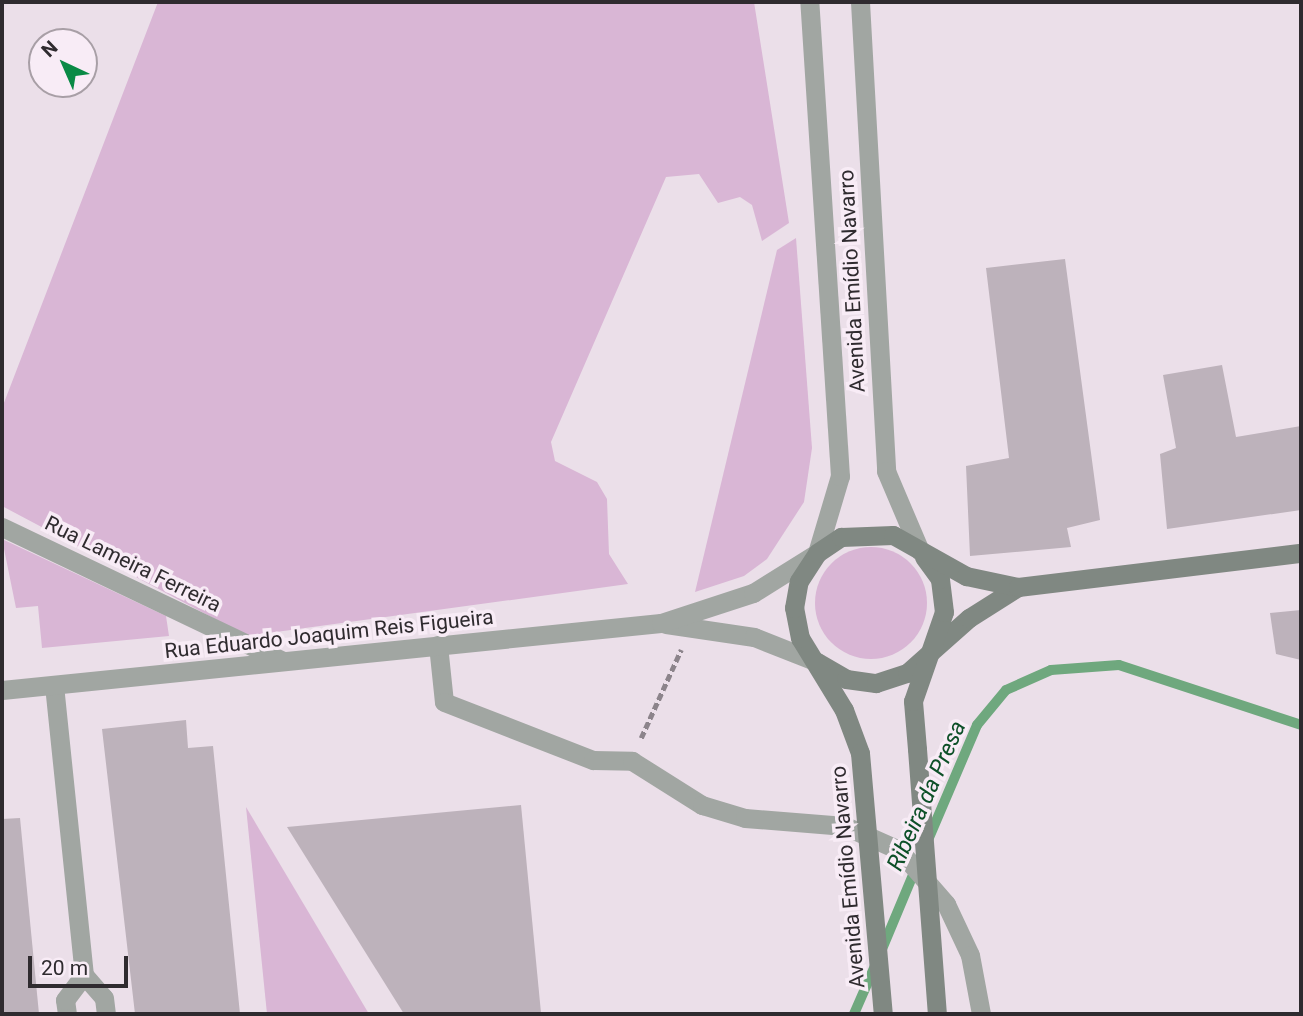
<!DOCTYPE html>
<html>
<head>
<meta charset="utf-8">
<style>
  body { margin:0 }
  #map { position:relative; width:1303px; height:1016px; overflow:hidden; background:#ebdfe9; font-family:Roboto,sans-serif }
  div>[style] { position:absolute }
  .green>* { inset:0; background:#d9b6d5 }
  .round { border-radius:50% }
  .stream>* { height:10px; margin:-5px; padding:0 5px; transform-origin:5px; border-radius:5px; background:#6fa87e }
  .building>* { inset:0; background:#bdb2bb }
  .path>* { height:4.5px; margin-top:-2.25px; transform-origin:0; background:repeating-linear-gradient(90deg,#8c848b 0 7px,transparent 0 10.5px) }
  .minor>* { height:19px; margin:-9.5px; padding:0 9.5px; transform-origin:9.5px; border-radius:9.5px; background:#a1a6a2 }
  .tertiary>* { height:19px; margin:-9.5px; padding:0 9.5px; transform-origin:9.5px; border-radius:9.5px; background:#a1a6a2 }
  .secondary>* { height:19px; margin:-9.5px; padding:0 9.5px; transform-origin:9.5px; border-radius:9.5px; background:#808882 }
  .secondary-bridge>* { height:19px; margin:-9.5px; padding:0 9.5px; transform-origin:9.5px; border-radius:9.5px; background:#808882 }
  span { translate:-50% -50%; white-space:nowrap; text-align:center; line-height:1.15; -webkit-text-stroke:7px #f8ecf6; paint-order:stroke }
  .street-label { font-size:21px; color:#2f2b2f }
  .water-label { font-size:23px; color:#0d5028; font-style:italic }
  .frame { position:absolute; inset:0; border:4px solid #2f2b2f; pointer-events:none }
  .north { position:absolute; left:28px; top:28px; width:70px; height:70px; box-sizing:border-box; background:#f8ecf6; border:2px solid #a89fa6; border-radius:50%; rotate:316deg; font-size:19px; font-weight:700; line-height:28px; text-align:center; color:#2f2b2f }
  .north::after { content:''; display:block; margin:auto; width:24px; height:32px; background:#098a45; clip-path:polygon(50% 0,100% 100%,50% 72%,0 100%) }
  .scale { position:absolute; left:28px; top:956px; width:100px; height:32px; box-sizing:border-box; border:4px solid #2f2b2f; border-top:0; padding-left:9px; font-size:21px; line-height:24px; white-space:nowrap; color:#2f2b2f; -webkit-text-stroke:5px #f8ecf6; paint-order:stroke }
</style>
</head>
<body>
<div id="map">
  <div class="green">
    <i style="clip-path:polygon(158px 2px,754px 2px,789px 223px,762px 241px,752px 205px,740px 197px,718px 203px,699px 174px,666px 177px,551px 442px,555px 461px,597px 482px,607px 499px,609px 554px,628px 584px,247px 636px,2px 506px,2px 408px)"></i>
    <i style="clip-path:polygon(796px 238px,812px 448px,804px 502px,767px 559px,744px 576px,695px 592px,777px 250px)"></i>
    <i style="clip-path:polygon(2px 539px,166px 616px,169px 636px,42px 648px,38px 606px,16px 608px)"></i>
    <i class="round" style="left:815px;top:547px;width:112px;height:112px"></i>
    <i style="clip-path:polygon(246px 807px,369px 1014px,267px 1014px)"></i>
  </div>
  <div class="stream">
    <i style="left:928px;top:840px;width:125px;rotate:-66.9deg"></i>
    <i style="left:977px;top:725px;width:45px;rotate:-50.4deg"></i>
    <i style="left:1006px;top:690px;width:49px;rotate:-24deg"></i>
    <i style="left:1051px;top:670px;width:68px;rotate:-4.2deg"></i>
    <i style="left:1119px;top:665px;width:192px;rotate:18.2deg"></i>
    <i style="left:882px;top:949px;width:86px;rotate:-67.3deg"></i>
    <i style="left:854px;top:1014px;width:52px;rotate:-66.4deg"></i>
  </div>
  <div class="building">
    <i style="clip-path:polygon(1065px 259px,1100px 520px,1067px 528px,1071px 547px,970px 556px,966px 466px,1009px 458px,986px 268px)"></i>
    <i style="clip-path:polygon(1222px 365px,1236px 437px,1301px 426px,1301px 510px,1167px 529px,1160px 454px,1176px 448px,1163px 375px)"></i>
    <i style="clip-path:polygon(1301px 610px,1301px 660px,1276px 654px,1270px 613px)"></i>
    <i style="clip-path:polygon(186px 720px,188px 748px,213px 746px,240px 1014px,135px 1014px,102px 729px)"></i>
    <i style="clip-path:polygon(521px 805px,541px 1013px,404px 1014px,287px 827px)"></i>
    <i style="clip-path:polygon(20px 818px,39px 1014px,2px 1014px,2px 819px)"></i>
  </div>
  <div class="path">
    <i style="left:641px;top:738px;width:97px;rotate:-65.6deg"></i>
  </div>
  <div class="minor">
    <i style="left:2px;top:527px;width:311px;rotate:25.5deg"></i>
    <i style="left:438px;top:645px;width:57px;rotate:84deg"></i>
    <i style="left:444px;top:702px;width:160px;rotate:21.3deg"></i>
    <i style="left:593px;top:760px;width:39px;rotate:1deg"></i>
    <i style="left:632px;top:761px;width:83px;rotate:32.2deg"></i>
    <i style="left:702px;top:805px;width:45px;rotate:16.8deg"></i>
    <i style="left:745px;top:818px;width:100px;rotate:4.6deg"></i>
    <i style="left:845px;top:826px;width:59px;rotate:24deg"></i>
    <i style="left:899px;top:850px;width:72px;rotate:49deg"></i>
    <i style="left:946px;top:904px;width:56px;rotate:64.8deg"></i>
    <i style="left:970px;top:955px;width:60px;rotate:79.4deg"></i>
    <i style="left:54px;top:685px;width:292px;rotate:84.1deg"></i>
    <i style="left:67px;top:1014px;width:14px;rotate:-98deg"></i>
    <i style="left:65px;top:1000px;width:31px;rotate:-53deg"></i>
    <i style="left:84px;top:975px;width:30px;rotate:49deg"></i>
    <i style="left:104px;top:998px;width:16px;rotate:83deg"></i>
  </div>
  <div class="tertiary">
    <i style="left:860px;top:2px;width:470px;rotate:86.8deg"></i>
    <i style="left:886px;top:471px;width:87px;rotate:67deg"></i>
    <i style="left:666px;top:624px;width:89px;rotate:8.4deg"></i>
    <i style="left:754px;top:637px;width:68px;rotate:21.6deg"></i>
    <i style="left:2px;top:690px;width:662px;rotate:-5.81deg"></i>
    <i style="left:661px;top:623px;width:97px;rotate:-18.1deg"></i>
    <i style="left:753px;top:593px;width:75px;rotate:-32deg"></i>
    <i style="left:817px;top:553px;width:80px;rotate:-73.4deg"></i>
    <i style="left:840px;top:476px;width:475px;rotate:-93.7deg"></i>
  </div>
  <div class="secondary">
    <i style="left:817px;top:662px;width:34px;rotate:30deg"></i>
    <i style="left:846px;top:679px;width:30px;rotate:8deg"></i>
    <i style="left:876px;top:683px;width:33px;rotate:-18deg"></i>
    <i style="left:907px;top:673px;width:83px;rotate:-41.6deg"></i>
    <i style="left:969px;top:618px;width:58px;rotate:-32.3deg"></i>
    <i style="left:917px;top:749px;width:48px;rotate:-94.8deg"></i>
    <i style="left:913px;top:701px;width:94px;rotate:-70.8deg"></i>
    <i style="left:944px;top:612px;width:33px;rotate:-97deg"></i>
    <i style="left:940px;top:579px;width:27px;rotate:-126deg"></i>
    <i style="left:860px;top:753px;width:46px;rotate:-110.4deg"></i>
    <i style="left:844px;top:710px;width:84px;rotate:-121.4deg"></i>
    <i style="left:800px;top:638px;width:31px;rotate:-101deg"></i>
    <i style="left:794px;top:608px;width:27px;rotate:-80deg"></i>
    <i style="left:799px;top:581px;width:33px;rotate:-57deg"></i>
    <i style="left:817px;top:553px;width:29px;rotate:-34deg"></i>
    <i style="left:841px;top:537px;width:52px;rotate:-2.2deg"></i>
    <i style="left:893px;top:535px;width:84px;rotate:29.3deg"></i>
    <i style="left:966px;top:576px;width:53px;rotate:11.9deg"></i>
    <i style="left:1018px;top:587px;width:285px;rotate:-6.9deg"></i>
  </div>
  <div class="secondary-bridge">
    <i style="left:917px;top:749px;width:266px;rotate:85.7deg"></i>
    <i style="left:860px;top:753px;width:262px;rotate:85deg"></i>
  </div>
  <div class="street-label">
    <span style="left:852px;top:281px;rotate:-93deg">Avenida Emídio Navarro</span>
    <span style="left:133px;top:564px;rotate:26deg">Rua Lameira Ferreira</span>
    <span style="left:329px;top:634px;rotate:-6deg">Rua Eduardo Joaquim Reis Figueira</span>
    <span style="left:848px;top:877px;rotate:-95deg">Avenida Emídio Navarro</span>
  </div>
  <div class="water-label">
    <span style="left:927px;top:796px;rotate:-66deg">Ribeira da Presa</span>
  </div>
  <div class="frame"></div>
  <div class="north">N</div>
  <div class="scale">20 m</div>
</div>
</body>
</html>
